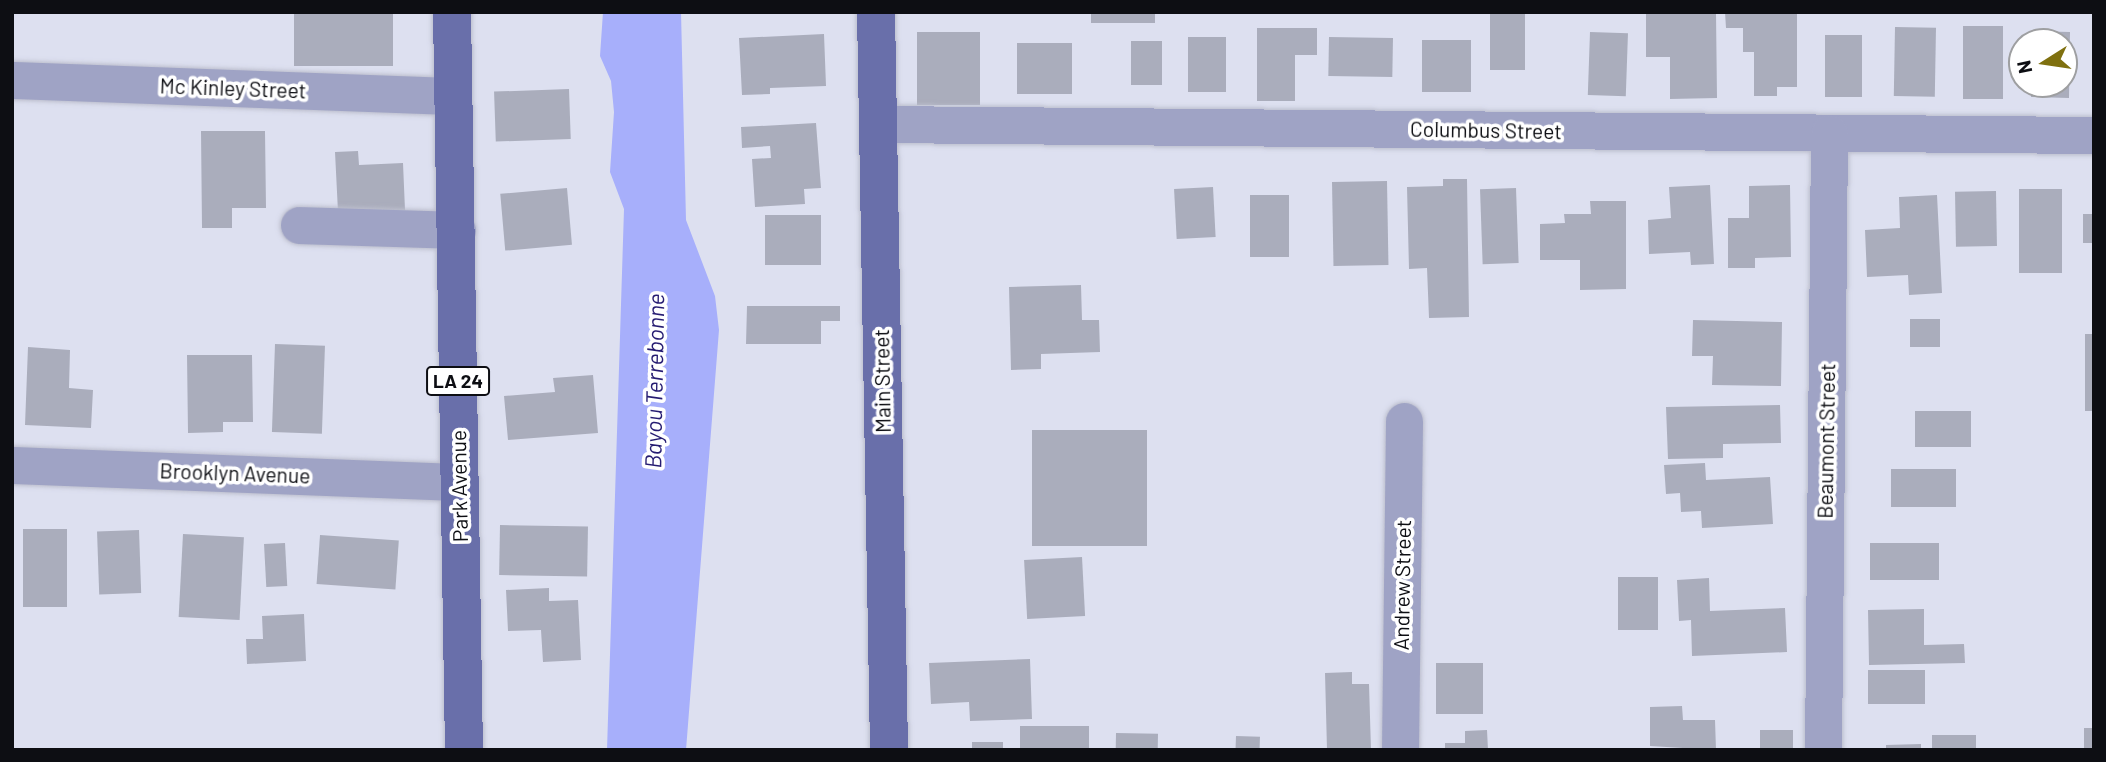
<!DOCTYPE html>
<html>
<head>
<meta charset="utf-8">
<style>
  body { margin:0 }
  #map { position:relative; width:2106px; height:762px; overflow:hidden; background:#dde0f0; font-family:Barlow,sans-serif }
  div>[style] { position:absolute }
  .water>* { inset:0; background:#a7affb }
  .building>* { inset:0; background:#aaadbc; transform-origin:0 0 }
  .roads { filter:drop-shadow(0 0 2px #bcbecd) drop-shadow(0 0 2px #bcbecd) }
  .street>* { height:37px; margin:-18.5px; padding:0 18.5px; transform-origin:18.5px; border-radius:18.5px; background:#9fa3c5 }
  .primary>* { height:38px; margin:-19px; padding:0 19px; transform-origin:19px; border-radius:19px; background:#696faa }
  span { translate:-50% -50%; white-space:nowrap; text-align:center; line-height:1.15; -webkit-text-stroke:7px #fff; paint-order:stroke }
  .shield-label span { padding:2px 5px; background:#fff; border:2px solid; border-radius:5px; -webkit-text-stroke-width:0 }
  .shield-label { font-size:19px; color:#0d0e13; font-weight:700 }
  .street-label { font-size:21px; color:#0d0e13 }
  .water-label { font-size:23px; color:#261c72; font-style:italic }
  .frame { position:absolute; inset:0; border:14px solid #0d0e13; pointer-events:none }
  .north { position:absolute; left:2008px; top:28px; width:70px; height:70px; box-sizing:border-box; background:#fff; border:2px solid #9e9fa1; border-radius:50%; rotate:258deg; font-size:19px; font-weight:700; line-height:28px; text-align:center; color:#0d0e13 }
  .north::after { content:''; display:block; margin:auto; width:24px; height:32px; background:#7f700f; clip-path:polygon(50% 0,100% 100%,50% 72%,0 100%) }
</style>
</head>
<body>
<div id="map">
  <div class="water">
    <i style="clip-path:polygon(603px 12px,681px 12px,686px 220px,715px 296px,719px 330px,686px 750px,607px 750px,624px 209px,610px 172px,614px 112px,611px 81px,600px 56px)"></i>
  </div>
  <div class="building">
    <i style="left:294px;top:12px;width:99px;height:54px"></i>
    <i style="left:1091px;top:12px;width:64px;height:11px"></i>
    <i style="left:1490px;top:12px;width:35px;height:58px"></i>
    <i style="clip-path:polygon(1725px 12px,1797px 12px,1797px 87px,1777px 87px,1777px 96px,1754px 96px,1754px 52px,1743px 52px,1743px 28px,1726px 28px)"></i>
    <i style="clip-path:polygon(1716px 13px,1717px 98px,1670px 99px,1670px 57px,1646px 57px,1646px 14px)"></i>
    <i style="left:1963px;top:26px;width:40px;height:73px"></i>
    <i style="left:1895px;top:27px;width:41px;height:69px;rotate:1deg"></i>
    <i style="clip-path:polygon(1257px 28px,1317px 28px,1317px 55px,1295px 55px,1295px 101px,1257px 101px)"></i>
    <i style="clip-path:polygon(2031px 31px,2070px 32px,2069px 98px,2031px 97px,2031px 84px,2064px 84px,2064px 42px,2031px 42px)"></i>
    <i style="left:917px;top:32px;width:63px;height:73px"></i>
    <i style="left:1590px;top:32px;width:38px;height:63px;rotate:2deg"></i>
    <i style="clip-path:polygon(824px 34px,826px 86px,770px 88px,770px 94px,742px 95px,739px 38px)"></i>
    <i style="left:1825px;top:35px;width:37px;height:62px"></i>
    <i style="left:1188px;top:37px;width:38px;height:55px"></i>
    <i style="left:1329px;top:37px;width:64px;height:39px;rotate:1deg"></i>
    <i style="left:1471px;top:40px;width:52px;height:49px;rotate:90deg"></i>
    <i style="left:1131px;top:41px;width:31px;height:44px"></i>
    <i style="left:1017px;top:43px;width:55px;height:51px"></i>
    <i style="left:569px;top:89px;width:50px;height:75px;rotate:88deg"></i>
    <i style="clip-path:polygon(816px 123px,821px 188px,804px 189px,805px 204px,755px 207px,752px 159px,771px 158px,770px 146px,742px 148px,741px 127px)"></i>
    <i style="clip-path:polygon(201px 131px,265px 131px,266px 208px,232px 208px,232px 228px,202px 228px)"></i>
    <i style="clip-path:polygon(358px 151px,359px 165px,403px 163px,405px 210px,338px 212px,335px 152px)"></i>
    <i style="clip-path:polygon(1443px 179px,1467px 179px,1469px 317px,1429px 318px,1427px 268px,1409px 269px,1407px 187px,1443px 186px)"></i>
    <i style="left:1387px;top:181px;width:84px;height:55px;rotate:89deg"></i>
    <i style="clip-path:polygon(1710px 185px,1714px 264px,1691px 265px,1690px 252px,1649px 254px,1648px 220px,1671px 218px,1669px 187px)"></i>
    <i style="clip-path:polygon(1790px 185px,1791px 257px,1755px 258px,1755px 268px,1728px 268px,1728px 218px,1749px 218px,1749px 186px)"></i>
    <i style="left:1213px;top:187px;width:50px;height:39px;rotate:87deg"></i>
    <i style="left:567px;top:188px;width:57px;height:67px;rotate:85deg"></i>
    <i style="left:1516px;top:188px;width:75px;height:36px;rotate:88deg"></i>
    <i style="left:2019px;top:189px;width:43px;height:84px"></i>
    <i style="left:1996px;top:191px;width:55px;height:41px;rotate:89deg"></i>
    <i style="left:1250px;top:195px;width:39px;height:62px"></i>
    <i style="clip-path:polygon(1937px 195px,1942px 293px,1909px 295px,1908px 275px,1867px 277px,1865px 230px,1900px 228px,1899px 197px)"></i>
    <i style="clip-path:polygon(1590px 201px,1626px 201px,1626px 289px,1580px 290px,1580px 260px,1540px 260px,1540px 224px,1565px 223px,1564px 214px,1591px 214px)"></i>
    <i style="left:2083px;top:214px;width:11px;height:29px"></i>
    <i style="left:765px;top:215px;width:56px;height:50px"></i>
    <i style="clip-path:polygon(1081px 285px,1082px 320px,1099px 320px,1100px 352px,1041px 354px,1041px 369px,1011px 370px,1009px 287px)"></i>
    <i style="clip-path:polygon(747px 306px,840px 306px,840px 321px,821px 321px,821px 344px,746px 344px)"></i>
    <i style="left:1910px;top:319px;width:30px;height:28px"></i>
    <i style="clip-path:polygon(1693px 320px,1782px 322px,1781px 386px,1712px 385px,1713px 356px,1692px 356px)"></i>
    <i style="left:2085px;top:334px;width:9px;height:77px"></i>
    <i style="left:275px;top:344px;width:50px;height:88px;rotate:2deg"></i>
    <i style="clip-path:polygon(28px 347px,70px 350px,69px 388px,93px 390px,91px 428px,25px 425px)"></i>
    <i style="clip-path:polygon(187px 355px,252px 355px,253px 422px,223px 422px,223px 432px,188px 433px)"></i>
    <i style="clip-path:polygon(593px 375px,598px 433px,508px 440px,504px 396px,555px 392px,553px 378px)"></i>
    <i style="clip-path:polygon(1780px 405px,1781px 443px,1723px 444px,1723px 458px,1668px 459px,1666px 407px)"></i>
    <i style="left:1915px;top:411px;width:56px;height:36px"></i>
    <i style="left:1032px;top:430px;width:115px;height:116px"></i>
    <i style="clip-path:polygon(1705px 463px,1706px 480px,1770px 477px,1773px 524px,1702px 528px,1701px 511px,1681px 512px,1680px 493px,1666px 494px,1664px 465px)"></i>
    <i style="left:1891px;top:469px;width:65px;height:38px"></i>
    <i style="left:500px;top:525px;width:88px;height:50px;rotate:1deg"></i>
    <i style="left:23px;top:529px;width:44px;height:78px"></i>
    <i style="left:139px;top:530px;width:63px;height:42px;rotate:88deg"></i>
    <i style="left:183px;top:534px;width:61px;height:83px;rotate:3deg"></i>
    <i style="left:320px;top:535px;width:79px;height:49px;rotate:4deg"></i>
    <i style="left:285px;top:543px;width:43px;height:21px;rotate:87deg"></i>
    <i style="left:1939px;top:543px;width:37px;height:69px;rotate:90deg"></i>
    <i style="left:1082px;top:557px;width:59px;height:58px;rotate:87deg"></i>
    <i style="left:1618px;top:577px;width:40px;height:53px"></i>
    <i style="clip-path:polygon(1709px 578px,1710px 611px,1785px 608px,1787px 652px,1692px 656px,1691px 620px,1679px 621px,1677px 580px)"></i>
    <i style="clip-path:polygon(549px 588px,549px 601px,578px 600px,581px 660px,543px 662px,541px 630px,508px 631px,506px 590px)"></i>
    <i style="clip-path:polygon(1924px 609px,1924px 645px,1964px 644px,1965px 663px,1869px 665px,1868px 610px)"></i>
    <i style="clip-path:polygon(304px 614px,306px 661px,247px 664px,246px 639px,263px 639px,262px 616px)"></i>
    <i style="clip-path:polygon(1030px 659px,1032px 719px,970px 721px,969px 702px,931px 704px,929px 663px)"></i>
    <i style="left:1436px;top:663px;width:47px;height:51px"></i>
    <i style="left:1868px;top:670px;width:57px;height:34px"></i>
    <i style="clip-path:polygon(1352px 672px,1352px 684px,1369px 684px,1371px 750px,1327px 750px,1325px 673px)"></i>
    <i style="clip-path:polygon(1682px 706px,1683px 720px,1715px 720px,1716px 750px,1650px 746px,1650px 707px)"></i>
    <i style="left:1020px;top:726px;width:69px;height:24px"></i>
    <i style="left:2084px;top:728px;width:10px;height:22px"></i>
    <i style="clip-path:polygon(1487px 730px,1488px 750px,1445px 750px,1445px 743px,1465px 743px,1465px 731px)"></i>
    <i style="left:1760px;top:730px;width:33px;height:20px"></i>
    <i style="left:1116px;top:733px;width:42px;height:17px;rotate:1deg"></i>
    <i style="left:1932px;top:735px;width:44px;height:15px"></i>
    <i style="left:1236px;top:736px;width:24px;height:14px;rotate:2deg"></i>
    <i style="left:972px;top:742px;width:31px;height:8px"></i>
    <i style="clip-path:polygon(1921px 744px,1921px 750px,1886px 750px,1886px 745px)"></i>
  </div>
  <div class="roads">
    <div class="street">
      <i style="left:12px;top:80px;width:441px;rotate:2.1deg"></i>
      <i style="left:878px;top:124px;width:1216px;rotate:0.52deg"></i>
      <i style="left:299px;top:225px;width:158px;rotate:1.8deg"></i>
      <i style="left:12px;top:465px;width:446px;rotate:2.2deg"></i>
      <i style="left:1400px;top:750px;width:329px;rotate:-89.3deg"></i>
      <i style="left:1823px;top:750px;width:617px;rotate:-89.44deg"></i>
    </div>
    <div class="primary">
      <i style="left:452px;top:12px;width:738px;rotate:89.07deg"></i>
      <i style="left:876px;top:12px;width:738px;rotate:88.99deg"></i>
    </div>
  </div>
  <div class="shield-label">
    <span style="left:458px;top:381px">LA 24</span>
  </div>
  <div class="street-label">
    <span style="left:233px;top:88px;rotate:2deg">Mc Kinley Street</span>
    <span style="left:1486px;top:130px;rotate:1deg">Columbus Street</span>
    <span style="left:882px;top:381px;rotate:-91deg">Main Street</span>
    <span style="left:1826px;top:441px;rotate:-89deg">Beaumont Street</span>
    <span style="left:235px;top:473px;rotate:2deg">Brooklyn Avenue</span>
    <span style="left:459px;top:486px;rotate:-91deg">Park Avenue</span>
    <span style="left:1402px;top:585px;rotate:-89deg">Andrew Street</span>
  </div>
  <div class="water-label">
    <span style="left:654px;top:381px;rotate:-89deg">Bayou Terrebonne</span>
  </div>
  <div class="frame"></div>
  <div class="north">N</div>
</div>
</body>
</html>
